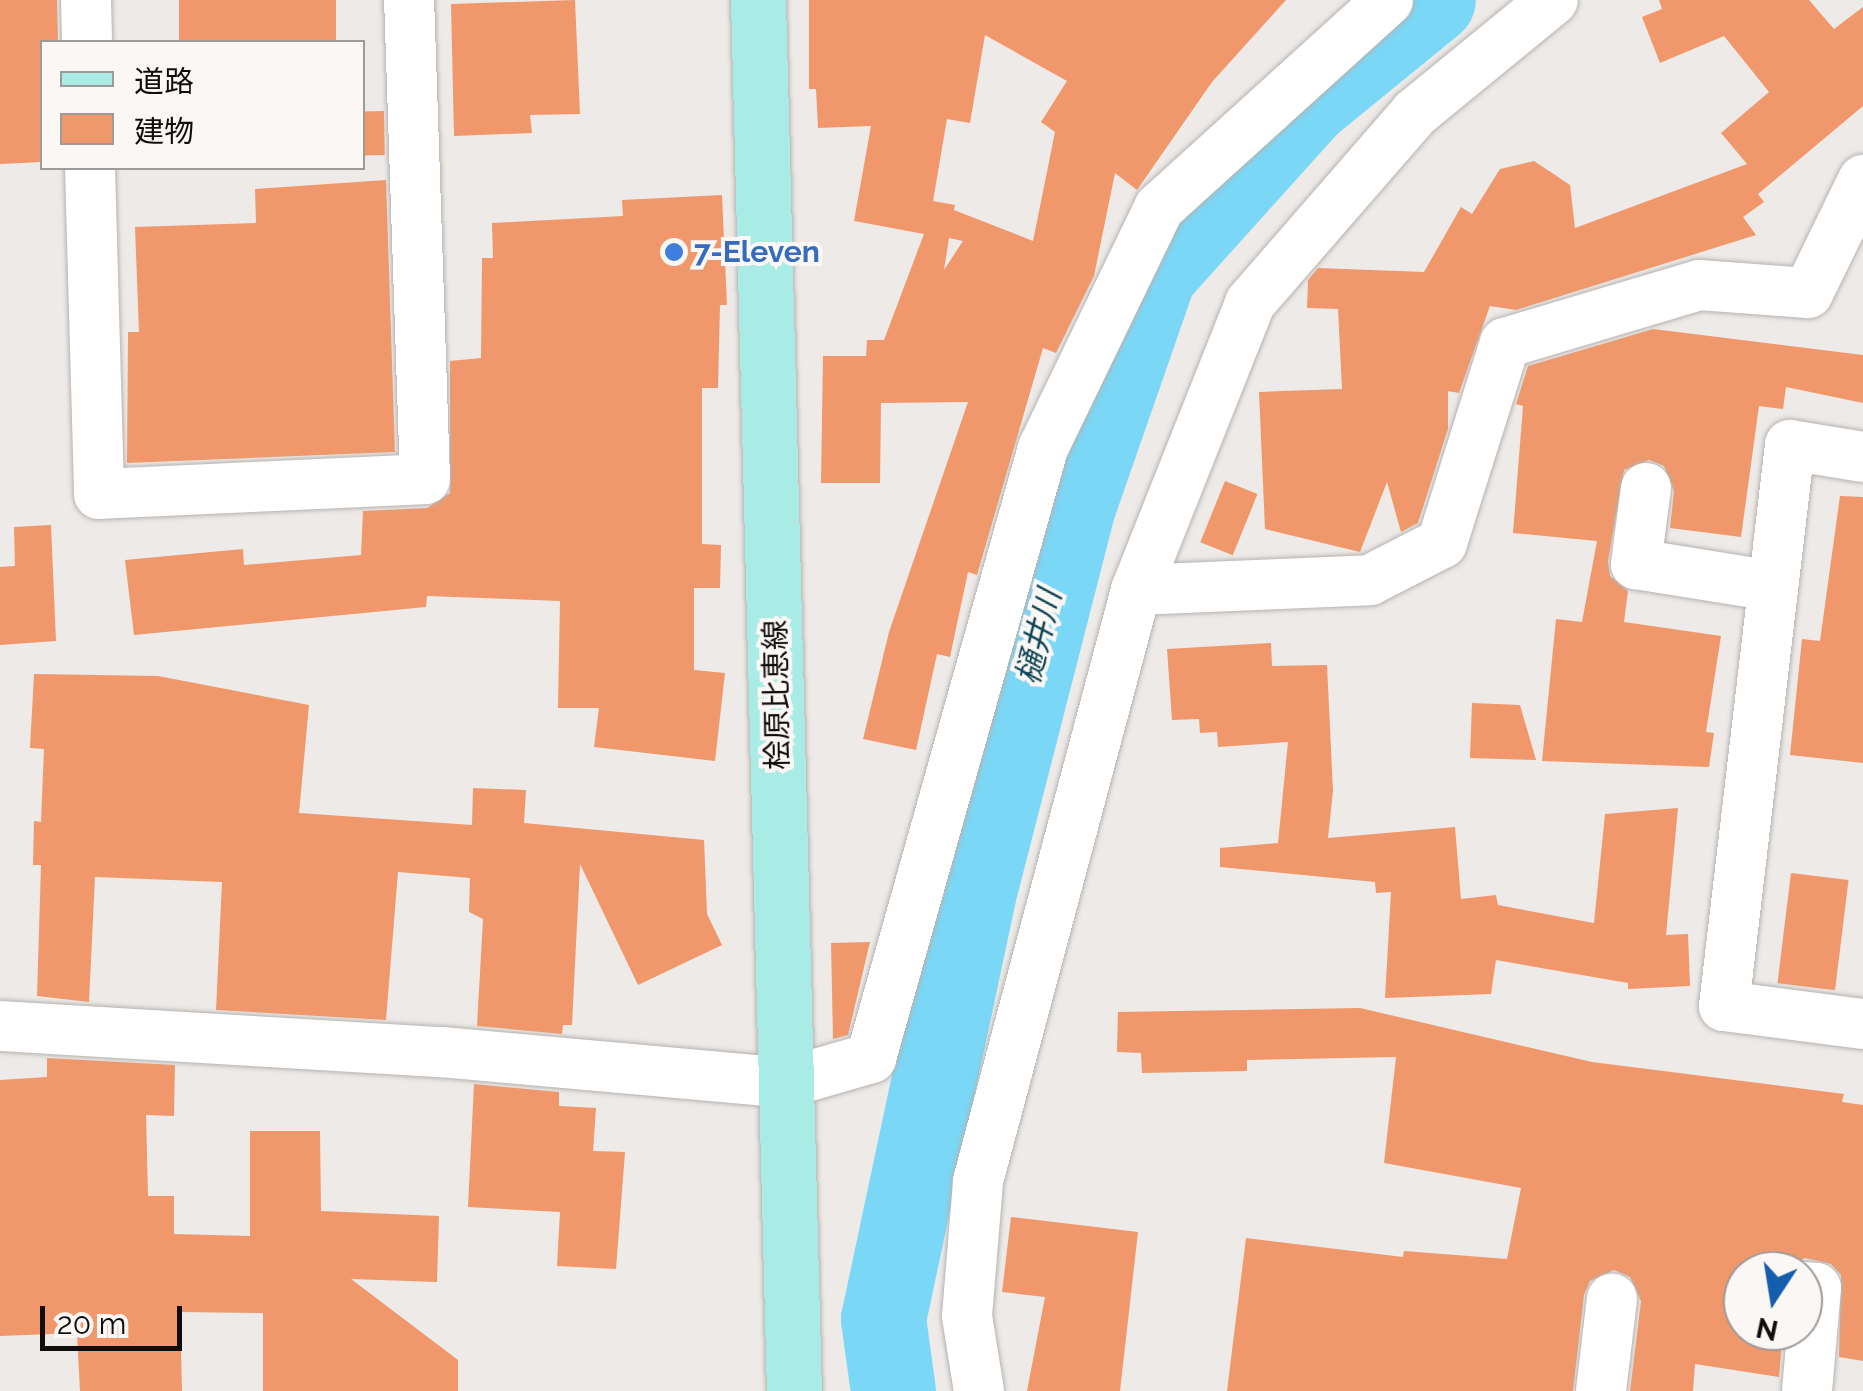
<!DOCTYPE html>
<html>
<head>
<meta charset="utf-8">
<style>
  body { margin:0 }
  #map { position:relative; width:1863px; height:1391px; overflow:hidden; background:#edeae7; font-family:Raleway,"Noto Sans JP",sans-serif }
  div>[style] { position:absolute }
  .river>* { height:85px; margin:-42.5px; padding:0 42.5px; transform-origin:42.5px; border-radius:42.5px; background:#7bd7f6 }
  .building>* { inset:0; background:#f0986b; transform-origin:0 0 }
  .roads { filter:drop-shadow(0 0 2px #b6b2b0) drop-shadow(0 0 2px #b6b2b0) }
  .minor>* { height:50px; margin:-25px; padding:0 25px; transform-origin:25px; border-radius:25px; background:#fff }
  .major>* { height:55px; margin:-27.5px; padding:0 27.5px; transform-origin:27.5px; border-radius:27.5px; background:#a9ece6 }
  .dots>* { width:28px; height:28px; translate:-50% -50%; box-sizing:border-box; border:5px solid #fbf7f4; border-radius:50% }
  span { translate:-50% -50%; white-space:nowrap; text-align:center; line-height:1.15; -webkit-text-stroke:8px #fbf7f4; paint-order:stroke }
  .shop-label { font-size:30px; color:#366cbe; font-weight:700 }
  .left { translate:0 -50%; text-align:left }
  .street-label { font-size:30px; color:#0f0e0d }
  .water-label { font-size:32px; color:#0f4656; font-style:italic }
  .legend { position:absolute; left:40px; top:40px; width:325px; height:130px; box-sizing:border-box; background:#fbf7f4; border:2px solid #9d9a98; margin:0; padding:12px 18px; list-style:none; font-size:30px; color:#0f0e0d }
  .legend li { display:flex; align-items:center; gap:20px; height:50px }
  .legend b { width:50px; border:2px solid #9d9a98 }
  .north { position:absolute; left:1723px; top:1251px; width:100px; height:100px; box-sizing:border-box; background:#fbf7f4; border:2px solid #9d9a98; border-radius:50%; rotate:192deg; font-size:28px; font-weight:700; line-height:40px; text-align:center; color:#0f0e0d }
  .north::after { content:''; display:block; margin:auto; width:35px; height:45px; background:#155ead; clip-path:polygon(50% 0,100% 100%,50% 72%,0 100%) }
  .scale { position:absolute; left:40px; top:1306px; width:142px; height:45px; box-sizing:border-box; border:5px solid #0f0e0d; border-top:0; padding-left:12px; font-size:30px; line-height:35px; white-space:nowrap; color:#0f0e0d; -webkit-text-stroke:8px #fbf7f4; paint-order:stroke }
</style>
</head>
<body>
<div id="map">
  <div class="river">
    <i style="left:893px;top:1391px;width:73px;rotate:-97.9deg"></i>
    <i style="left:883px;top:1319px;width:433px;rotate:-78deg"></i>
    <i style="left:973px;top:895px;width:405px;rotate:-75.6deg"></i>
    <i style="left:1074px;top:503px;width:244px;rotate:-70.8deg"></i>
    <i style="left:1154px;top:273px;width:230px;rotate:-48deg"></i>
    <i style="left:1308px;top:102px;width:161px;rotate:-39.2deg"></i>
  </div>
  <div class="building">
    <i style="clip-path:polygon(0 0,57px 0,58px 42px,42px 42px,42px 162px,0 164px)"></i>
    <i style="left:179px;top:0;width:157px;height:42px"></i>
    <i style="clip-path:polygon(575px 0,580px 114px,530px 115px,532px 133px,454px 136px,451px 4px)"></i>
    <i style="clip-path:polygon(evenodd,809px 0,1286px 0,1212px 82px,1137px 190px,1115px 173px,1094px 276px,1056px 353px,1043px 348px,977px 575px,968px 572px,950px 657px,937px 654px,916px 750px,863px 739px,889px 632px,968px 402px,881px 403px,880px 483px,821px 483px,823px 356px,866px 356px,867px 340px,884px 340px,924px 234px,854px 221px,871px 126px,818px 128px,816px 89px,809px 89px,809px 0,985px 35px,1067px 81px,1041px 122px,1055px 132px,1033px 241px,954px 210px,955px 205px,933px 201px,947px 119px,970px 123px,985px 35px,809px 0,949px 238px,963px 241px,944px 270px,949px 238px)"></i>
    <i style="clip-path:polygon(1659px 0,1809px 0,1834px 29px,1863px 7px,1863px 106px,1758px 194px,1764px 202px,1743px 217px,1756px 235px,1516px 310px,1490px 306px,1459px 393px,1448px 391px,1448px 429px,1418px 523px,1401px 532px,1387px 482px,1360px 552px,1265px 529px,1259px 392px,1342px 389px,1338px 309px,1307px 308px,1308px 280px,1318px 268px,1424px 272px,1461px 207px,1472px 214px,1500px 169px,1534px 161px,1570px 185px,1575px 228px,1747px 164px,1721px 133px,1769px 92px,1724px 36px,1660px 63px,1642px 17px,1662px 9px)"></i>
    <i style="left:384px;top:111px;width:44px;height:22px;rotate:89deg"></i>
    <i style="clip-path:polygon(386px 180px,395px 452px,127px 463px,128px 332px,139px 332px,135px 227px,256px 223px,255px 189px)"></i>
    <i style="clip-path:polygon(722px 195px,727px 305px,720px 305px,718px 388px,702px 388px,702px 544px,721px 545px,720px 588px,694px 588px,694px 670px,725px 673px,715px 761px,594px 747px,599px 708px,558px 708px,560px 601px,427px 596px,426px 607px,134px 635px,125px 560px,243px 549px,244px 565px,361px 555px,363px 511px,427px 508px,450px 493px,450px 361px,481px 358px,482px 258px,493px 258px,492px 223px,623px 216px,622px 200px)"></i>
    <i style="clip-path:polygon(1653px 329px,1863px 355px,1863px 403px,1786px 387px,1783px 409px,1759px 406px,1741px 537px,1670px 528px,1674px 491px,1664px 466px,1649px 460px,1624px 470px,1608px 561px,1610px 576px,1628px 591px,1624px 622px,1721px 636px,1706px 732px,1714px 733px,1709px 767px,1542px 761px,1556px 619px,1582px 622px,1597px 541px,1513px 533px,1523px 406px,1516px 404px,1528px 366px)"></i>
    <i style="left:1225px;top:481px;width:35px;height:66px;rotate:22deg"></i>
    <i style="clip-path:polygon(1840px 496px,1863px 497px,1863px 763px,1790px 755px,1802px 639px,1820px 641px)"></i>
    <i style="clip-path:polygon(51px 525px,56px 641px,0 645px,0 567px,15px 566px,14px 527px)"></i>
    <i style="clip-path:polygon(1271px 643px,1272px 666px,1327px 665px,1333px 791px,1328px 838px,1455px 827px,1461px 899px,1496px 895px,1498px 905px,1594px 923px,1605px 814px,1678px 808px,1666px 935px,1688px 934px,1690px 986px,1628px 989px,1628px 983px,1496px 960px,1491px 994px,1385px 998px,1391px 892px,1376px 893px,1375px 882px,1220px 867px,1220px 848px,1278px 843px,1288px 742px,1218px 747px,1217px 732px,1200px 733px,1199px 719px,1172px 720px,1167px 649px)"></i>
    <i style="clip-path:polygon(34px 674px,158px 676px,309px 705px,299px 813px,472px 825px,473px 788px,526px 790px,524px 823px,704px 840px,707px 914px,722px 945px,638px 985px,580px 864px,572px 1025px,563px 1025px,562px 1034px,477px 1026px,483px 919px,469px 912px,470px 878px,398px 872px,386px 1020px,216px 1010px,222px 882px,95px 877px,89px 1002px,37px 996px,41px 865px,33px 865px,34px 821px,41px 822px,44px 749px,30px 748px)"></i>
    <i style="clip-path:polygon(1472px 703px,1520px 705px,1536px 760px,1470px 758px)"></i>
    <i style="left:1791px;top:873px;width:58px;height:111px;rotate:7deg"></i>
    <i style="clip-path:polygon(870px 942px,848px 1035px,833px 1039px,831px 943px)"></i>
    <i style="clip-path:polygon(1360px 1008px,1592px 1062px,1844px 1094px,1842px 1102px,1863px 1105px,1863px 1361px,1839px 1357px,1841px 1275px,1831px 1264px,1805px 1258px,1779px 1271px,1743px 1271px,1743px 1331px,1783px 1331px,1779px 1377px,1695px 1364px,1693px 1391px,1630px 1391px,1641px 1301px,1630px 1277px,1614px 1270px,1590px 1281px,1584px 1295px,1573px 1391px,1227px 1391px,1246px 1238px,1403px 1257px,1404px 1251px,1507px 1259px,1521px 1188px,1384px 1163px,1396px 1057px,1247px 1060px,1247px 1071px,1142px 1073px,1141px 1053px,1117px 1052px,1118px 1012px)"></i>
    <i style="clip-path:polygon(47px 1058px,175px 1065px,174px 1116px,146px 1115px,148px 1196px,174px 1196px,174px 1234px,250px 1236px,250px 1131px,320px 1131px,321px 1211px,439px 1216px,437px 1282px,351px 1279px,458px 1360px,458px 1391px,263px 1391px,263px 1313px,180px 1312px,182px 1391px,80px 1391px,77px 1333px,0 1336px,0 1080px,47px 1077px)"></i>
    <i style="clip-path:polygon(474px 1084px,559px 1092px,559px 1106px,596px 1108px,593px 1151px,625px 1152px,616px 1269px,557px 1266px,560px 1212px,468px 1207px)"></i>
    <i style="clip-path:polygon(1011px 1217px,1138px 1232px,1120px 1391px,1027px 1391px,1045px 1297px,1002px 1292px)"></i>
  </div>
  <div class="roads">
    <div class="minor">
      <i style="left:86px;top:0;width:42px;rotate:88.6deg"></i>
      <i style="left:90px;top:168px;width:326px;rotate:88.4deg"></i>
      <i style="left:99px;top:494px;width:326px;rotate:-2.6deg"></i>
      <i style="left:425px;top:479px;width:479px;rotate:-91.9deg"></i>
      <i style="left:1863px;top:457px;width:74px;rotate:-170.7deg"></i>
      <i style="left:1790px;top:445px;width:565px;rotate:96.71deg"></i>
      <i style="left:1724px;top:1006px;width:140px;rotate:7.4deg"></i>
      <i style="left:1646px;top:488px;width:77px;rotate:97.5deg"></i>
      <i style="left:1636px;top:564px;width:139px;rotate:9.1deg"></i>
      <i style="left:1136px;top:590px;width:309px;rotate:-68.3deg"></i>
      <i style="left:1250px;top:303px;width:252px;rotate:-49deg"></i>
      <i style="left:1415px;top:113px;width:178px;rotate:-39.3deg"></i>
      <i style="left:0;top:1026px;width:442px;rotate:3.4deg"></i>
      <i style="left:441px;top:1052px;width:345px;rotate:5.1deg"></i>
      <i style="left:785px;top:1083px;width:90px;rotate:-16.2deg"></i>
      <i style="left:871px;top:1058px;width:634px;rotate:-74.25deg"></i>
      <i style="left:1043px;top:448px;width:267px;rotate:-64.2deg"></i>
      <i style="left:1159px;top:208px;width:309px;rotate:-42.2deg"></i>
      <i style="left:1803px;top:1287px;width:13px;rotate:4deg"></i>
      <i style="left:1816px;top:1288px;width:103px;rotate:95deg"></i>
      <i style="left:979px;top:1391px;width:76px;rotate:-99.1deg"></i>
      <i style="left:967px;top:1316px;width:135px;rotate:-85.3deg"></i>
      <i style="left:978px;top:1181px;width:612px;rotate:-75.03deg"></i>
      <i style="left:1136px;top:590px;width:234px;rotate:-2.4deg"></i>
      <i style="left:1370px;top:580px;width:81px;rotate:-27.2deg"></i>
      <i style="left:1442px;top:543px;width:210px;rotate:-72.5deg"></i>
      <i style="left:1505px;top:343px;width:202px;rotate:-16.6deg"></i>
      <i style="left:1699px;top:285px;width:109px;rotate:4.2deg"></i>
      <i style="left:1808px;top:293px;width:126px;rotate:-64deg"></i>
      <i style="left:1601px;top:1391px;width:93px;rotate:-83.2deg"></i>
    </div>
    <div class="major">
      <i style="left:758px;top:0;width:1391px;rotate:88.52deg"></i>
    </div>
  </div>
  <div class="dots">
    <i style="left:674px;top:252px;background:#3f7fe0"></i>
  </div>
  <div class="shop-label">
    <span class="left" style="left:694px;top:252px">7-Eleven</span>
  </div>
  <div class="street-label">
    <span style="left:777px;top:695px;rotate:-91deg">桧原比恵線</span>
  </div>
  <div class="water-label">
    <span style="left:1039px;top:637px;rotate:-76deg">樋井川</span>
  </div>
  <ul class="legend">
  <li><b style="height:12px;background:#a9ece6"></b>道路</li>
  <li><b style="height:28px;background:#f0986b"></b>建物</li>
  </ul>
  <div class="north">N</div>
  <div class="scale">20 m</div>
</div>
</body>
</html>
